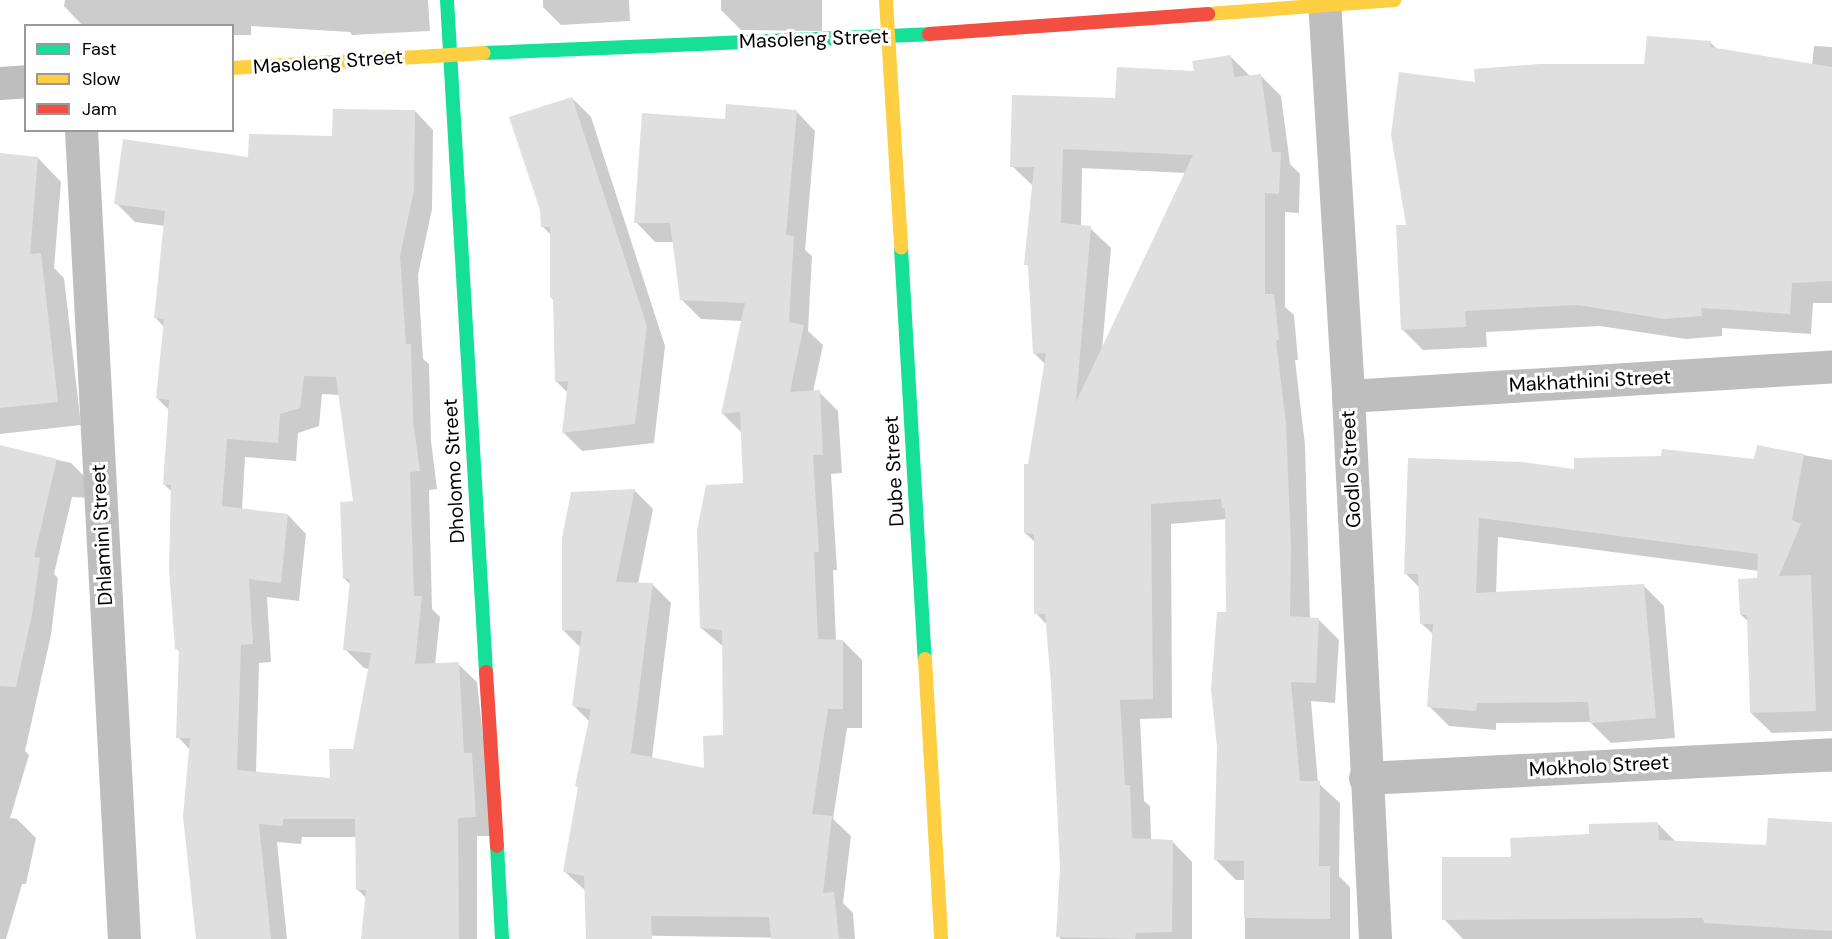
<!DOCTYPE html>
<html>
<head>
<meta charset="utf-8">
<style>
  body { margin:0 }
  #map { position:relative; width:1832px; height:939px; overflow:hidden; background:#fff; font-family:"DM Sans",sans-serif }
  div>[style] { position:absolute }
  .shadow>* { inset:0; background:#0003 }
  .building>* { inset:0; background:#dfdfdf }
  .street>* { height:33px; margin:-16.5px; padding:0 16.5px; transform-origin:16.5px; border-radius:16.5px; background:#bebebe }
  .fast>* { height:14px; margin:-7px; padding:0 7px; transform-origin:7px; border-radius:7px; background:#16e098 }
  .slow>* { height:14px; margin:-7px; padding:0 7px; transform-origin:7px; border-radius:7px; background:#ffcf43 }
  .jam>* { height:14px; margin:-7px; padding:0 7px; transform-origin:7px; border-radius:7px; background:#f24e42 }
  span { translate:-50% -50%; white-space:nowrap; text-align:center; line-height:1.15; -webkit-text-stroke:6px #fff; paint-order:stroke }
  .street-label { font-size:20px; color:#000 }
  .legend { position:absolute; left:24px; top:24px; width:210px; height:108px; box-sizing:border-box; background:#fff; border:2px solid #999; margin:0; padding:8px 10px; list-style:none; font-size:18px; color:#000 }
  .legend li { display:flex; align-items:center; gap:12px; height:30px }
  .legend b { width:30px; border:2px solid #999 }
</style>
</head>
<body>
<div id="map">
  <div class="shadow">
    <i style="clip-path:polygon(65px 0,428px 0,430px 31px,352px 35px,350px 32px,251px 26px,251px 35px,232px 35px,232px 26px,83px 26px,64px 6px)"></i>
    <i style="clip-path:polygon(543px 0,629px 0,630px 21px,561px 25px,543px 7px)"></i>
    <i style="clip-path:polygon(721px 0,822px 0,822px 31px,741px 30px,721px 10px)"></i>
    <i style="clip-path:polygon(1710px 42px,1717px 49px,1812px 66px,1814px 46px,1832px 47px,1832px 303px,1813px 303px,1811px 334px,1722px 328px,1722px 336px,1686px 339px,1600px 326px,1486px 332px,1487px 347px,1423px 350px,1402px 329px,1407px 226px,1477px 83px,1646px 66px)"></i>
    <i style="clip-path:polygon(evenodd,1231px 57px,1251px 77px,1260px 75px,1281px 96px,1290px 164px,1300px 174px,1299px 213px,1285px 212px,1285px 307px,1294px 315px,1298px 360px,1295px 360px,1305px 445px,1310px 619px,1319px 620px,1339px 640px,1335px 703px,1311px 701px,1318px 783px,1340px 803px,1339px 876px,1350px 887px,1350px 939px,1245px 939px,1245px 880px,1236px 880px,1216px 860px,1227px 614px,1227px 519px,1171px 524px,1172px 718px,1140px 719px,1144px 801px,1150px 806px,1151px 841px,1172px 841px,1192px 862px,1192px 939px,1061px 939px,1058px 936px,1062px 868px,1059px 783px,1047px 625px,1036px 613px,1036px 543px,1025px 533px,1029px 466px,1046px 365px,1034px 353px,1030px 268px,1026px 264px,1033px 186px,1012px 166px,1117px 100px,1195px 73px,1231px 57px,1082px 168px,1186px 173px,1102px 350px,1111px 248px,1090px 228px,1081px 227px,1082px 168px)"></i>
    <i style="clip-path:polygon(572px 98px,591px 117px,665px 346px,654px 443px,582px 451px,563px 432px,568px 393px,556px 381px,554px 301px,551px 297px,552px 236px,542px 226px)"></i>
    <i style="clip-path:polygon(evenodd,415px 111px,433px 130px,432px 209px,418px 275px,423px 359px,429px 364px,431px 441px,437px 489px,429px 490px,432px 609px,440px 617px,435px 665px,458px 664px,477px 682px,494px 836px,477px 836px,477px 939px,362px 939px,367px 899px,357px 889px,357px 837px,302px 837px,301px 844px,277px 842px,287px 939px,197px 939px,190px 750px,178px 737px,180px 652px,176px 648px,172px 492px,164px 484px,169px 410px,157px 398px,164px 327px,155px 317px,165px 226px,135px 222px,116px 203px,250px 159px,334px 138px,415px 111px,322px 394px,340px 395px,355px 503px,344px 578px,351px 585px,345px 649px,364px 668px,369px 669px,354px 750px,331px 780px,256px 773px,259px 663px,271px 662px,267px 597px,299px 601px,306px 534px,288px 515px,242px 510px,245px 457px,296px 461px,298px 433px,319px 426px,322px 394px)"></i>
    <i style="clip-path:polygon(796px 111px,815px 131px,805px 250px,812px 256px,808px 331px,823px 345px,813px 392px,819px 392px,838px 411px,842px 473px,831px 474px,837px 570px,833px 570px,836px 641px,843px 641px,862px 660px,862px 728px,847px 728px,833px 819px,851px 836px,843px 903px,853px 913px,855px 939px,606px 935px,586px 891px,565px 872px,579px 788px,576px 786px,590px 722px,574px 706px,581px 648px,563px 630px,634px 490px,653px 509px,638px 584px,652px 584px,671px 603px,652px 758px,706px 770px,725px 737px,724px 647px,701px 628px,744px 484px,742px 433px,723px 414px,743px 321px,701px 319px,681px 299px,674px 242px,655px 242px,636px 222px,726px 120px)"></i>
    <i style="clip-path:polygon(0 155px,38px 158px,61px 182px,54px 268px,64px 278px,81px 425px,0 434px)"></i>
    <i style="clip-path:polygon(0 447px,71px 463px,90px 482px,88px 498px,72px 497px,54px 574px,58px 578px,51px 635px,25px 751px,29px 755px,10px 818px,17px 819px,36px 838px,26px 884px,22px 884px,6px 939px,0 939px)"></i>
    <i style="clip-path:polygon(1758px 447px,1832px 460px,1832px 731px,1772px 733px,1751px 713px,1749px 622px,1741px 615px,1759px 579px,1759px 571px,1498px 537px,1496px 594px,1644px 586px,1664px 606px,1675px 738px,1611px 743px,1590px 722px,1496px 723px,1496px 730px,1449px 726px,1429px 706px,1434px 635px,1422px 624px,1420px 588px,1405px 573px,1410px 459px,1576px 470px,1756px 461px)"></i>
    <i style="clip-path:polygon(1657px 823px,1676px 842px,1768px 847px,1832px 824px,1832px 939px,1463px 939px,1444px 919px,1513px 858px,1591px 836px)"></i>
  </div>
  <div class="building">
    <i style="clip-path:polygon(1647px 36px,1711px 41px,1710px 47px,1832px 67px,1832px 281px,1792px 283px,1790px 314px,1701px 308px,1702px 316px,1664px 319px,1578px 305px,1465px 311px,1466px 327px,1401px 330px,1396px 225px,1406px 225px,1391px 135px,1399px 72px,1475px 82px,1474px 69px,1540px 64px,1644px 64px)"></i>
    <i style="clip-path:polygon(evenodd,1231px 55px,1234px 77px,1261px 74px,1272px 152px,1281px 152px,1279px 194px,1265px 193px,1265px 294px,1274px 294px,1279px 340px,1276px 340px,1286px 424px,1291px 547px,1290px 616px,1319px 618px,1316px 683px,1291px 682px,1300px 781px,1320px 781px,1319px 866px,1330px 866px,1330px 919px,1244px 918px,1244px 861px,1214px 860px,1217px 747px,1211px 689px,1217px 612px,1226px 612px,1225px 508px,1222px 508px,1221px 499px,1151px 504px,1153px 699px,1120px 700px,1125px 785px,1130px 785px,1132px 838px,1173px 840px,1172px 932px,1136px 933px,1135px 939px,1056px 937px,1060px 868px,1051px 684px,1045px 614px,1034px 614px,1034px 534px,1024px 533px,1024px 464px,1028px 464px,1046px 353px,1033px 354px,1028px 265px,1024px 265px,1034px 167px,1010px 167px,1012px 95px,1115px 98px,1117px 67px,1194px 71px,1192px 61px,1231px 55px,1063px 149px,1193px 155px,1076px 402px,1091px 226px,1061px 223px,1063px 149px)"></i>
    <i style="clip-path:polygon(572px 97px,647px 326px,635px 424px,562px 433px,568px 381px,555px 382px,553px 298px,550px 298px,550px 227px,541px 227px,540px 210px,509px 117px)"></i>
    <i style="clip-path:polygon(726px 104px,797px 110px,786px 235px,794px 236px,789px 322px,804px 325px,790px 392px,820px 390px,823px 455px,813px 455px,819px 552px,814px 552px,818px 639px,843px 640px,843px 709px,828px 709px,812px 814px,832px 816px,823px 893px,834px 892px,839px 939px,771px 939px,769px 917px,651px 916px,652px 939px,586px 939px,584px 876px,563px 872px,578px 787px,575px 786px,591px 709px,572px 706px,582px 631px,562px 630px,562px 538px,571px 492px,635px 489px,616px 582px,653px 583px,631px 753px,704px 768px,703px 736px,723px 735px,722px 630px,700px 628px,697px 530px,706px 485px,743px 483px,740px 412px,721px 414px,745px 303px,680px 300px,670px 223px,634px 223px,642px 113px,725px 119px)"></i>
    <i style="clip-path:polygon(evenodd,333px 109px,415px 110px,414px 190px,400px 256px,406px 344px,411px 344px,413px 421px,420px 471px,410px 472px,414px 596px,422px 596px,415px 664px,459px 662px,464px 753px,472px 753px,476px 817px,458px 818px,459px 939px,361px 939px,366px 890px,356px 890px,355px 819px,283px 819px,283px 826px,259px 824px,271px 939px,196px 939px,183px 816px,190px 738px,176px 738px,179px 649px,175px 649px,169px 570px,171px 485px,163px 484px,169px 400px,156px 398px,164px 319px,154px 318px,165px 211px,114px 204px,123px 139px,248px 157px,249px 134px,332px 136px,333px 109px,304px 376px,336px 377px,353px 501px,340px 502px,343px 579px,350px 579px,343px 650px,371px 653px,353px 749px,329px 749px,330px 778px,237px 770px,241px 645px,253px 644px,249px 579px,281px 583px,288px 514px,222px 506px,227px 439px,278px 443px,280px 414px,300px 408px,304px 376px)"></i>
    <i style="clip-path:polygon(0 153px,38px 157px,30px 254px,41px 253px,58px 402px,0 408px)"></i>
    <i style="clip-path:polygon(0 445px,57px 459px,34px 557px,40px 558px,32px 615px,16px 687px,0 686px)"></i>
    <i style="clip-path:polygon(1757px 445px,1804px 454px,1792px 520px,1801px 524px,1779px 576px,1811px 575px,1816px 711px,1750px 713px,1747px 615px,1740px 615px,1738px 579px,1757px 578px,1758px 554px,1479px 518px,1476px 593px,1644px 584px,1656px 718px,1590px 723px,1588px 702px,1477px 703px,1476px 711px,1427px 707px,1433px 624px,1420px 624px,1418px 574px,1404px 574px,1408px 458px,1522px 462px,1574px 469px,1574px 458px,1661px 456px,1662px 449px,1754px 459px)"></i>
    <i style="clip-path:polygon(1768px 818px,1832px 822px,1832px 931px,1704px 923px,1703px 918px,1442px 920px,1442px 857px,1511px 857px,1510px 838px,1589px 834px,1589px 824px,1658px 822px,1659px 840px,1766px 845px)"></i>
  </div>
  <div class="street">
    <i style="left:1324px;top:0;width:397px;rotate:86.5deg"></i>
    <i style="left:1348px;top:396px;width:544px;rotate:87.15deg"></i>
    <i style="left:0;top:83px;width:26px;rotate:-4deg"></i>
    <i style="left:81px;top:130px;width:810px;rotate:86.96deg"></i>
    <i style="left:1348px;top:396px;width:485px;rotate:-3.5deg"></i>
    <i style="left:1365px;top:778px;width:468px;rotate:-2.9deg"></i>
  </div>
  <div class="fast">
    <i style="left:447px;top:0;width:673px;rotate:86.68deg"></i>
    <i style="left:484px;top:53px;width:445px;rotate:-2.4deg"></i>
    <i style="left:901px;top:248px;width:412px;rotate:86.7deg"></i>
    <i style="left:497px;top:846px;width:93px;rotate:86.9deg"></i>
  </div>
  <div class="slow">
    <i style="left:886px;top:0;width:248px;rotate:86.5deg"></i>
    <i style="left:1208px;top:14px;width:187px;rotate:-4.3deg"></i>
    <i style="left:232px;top:68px;width:252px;rotate:-3.4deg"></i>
    <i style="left:925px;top:659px;width:280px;rotate:86.7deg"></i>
  </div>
  <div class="jam">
    <i style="left:929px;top:34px;width:280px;rotate:-4.1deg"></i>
    <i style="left:486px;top:672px;width:174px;rotate:86.4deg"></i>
  </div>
  <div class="street-label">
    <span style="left:814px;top:39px;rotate:-2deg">Masoleng Street</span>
    <span style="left:328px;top:62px;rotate:-4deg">Masoleng Street</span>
    <span style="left:1590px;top:381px;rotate:-3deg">Makhathini Street</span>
    <span style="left:1351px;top:469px;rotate:-93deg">Godlo Street</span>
    <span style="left:454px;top:471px;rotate:-93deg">Dholomo Street</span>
    <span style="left:894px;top:471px;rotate:-93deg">Dube Street</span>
    <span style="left:102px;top:535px;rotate:-93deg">Dhlamini Street</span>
    <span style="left:1599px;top:766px;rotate:-3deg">Mokholo Street</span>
  </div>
  <ul class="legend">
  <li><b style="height:8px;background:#16e098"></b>Fast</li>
  <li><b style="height:8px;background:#ffcf43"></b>Slow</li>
  <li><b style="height:8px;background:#f24e42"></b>Jam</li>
  </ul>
</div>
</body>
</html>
